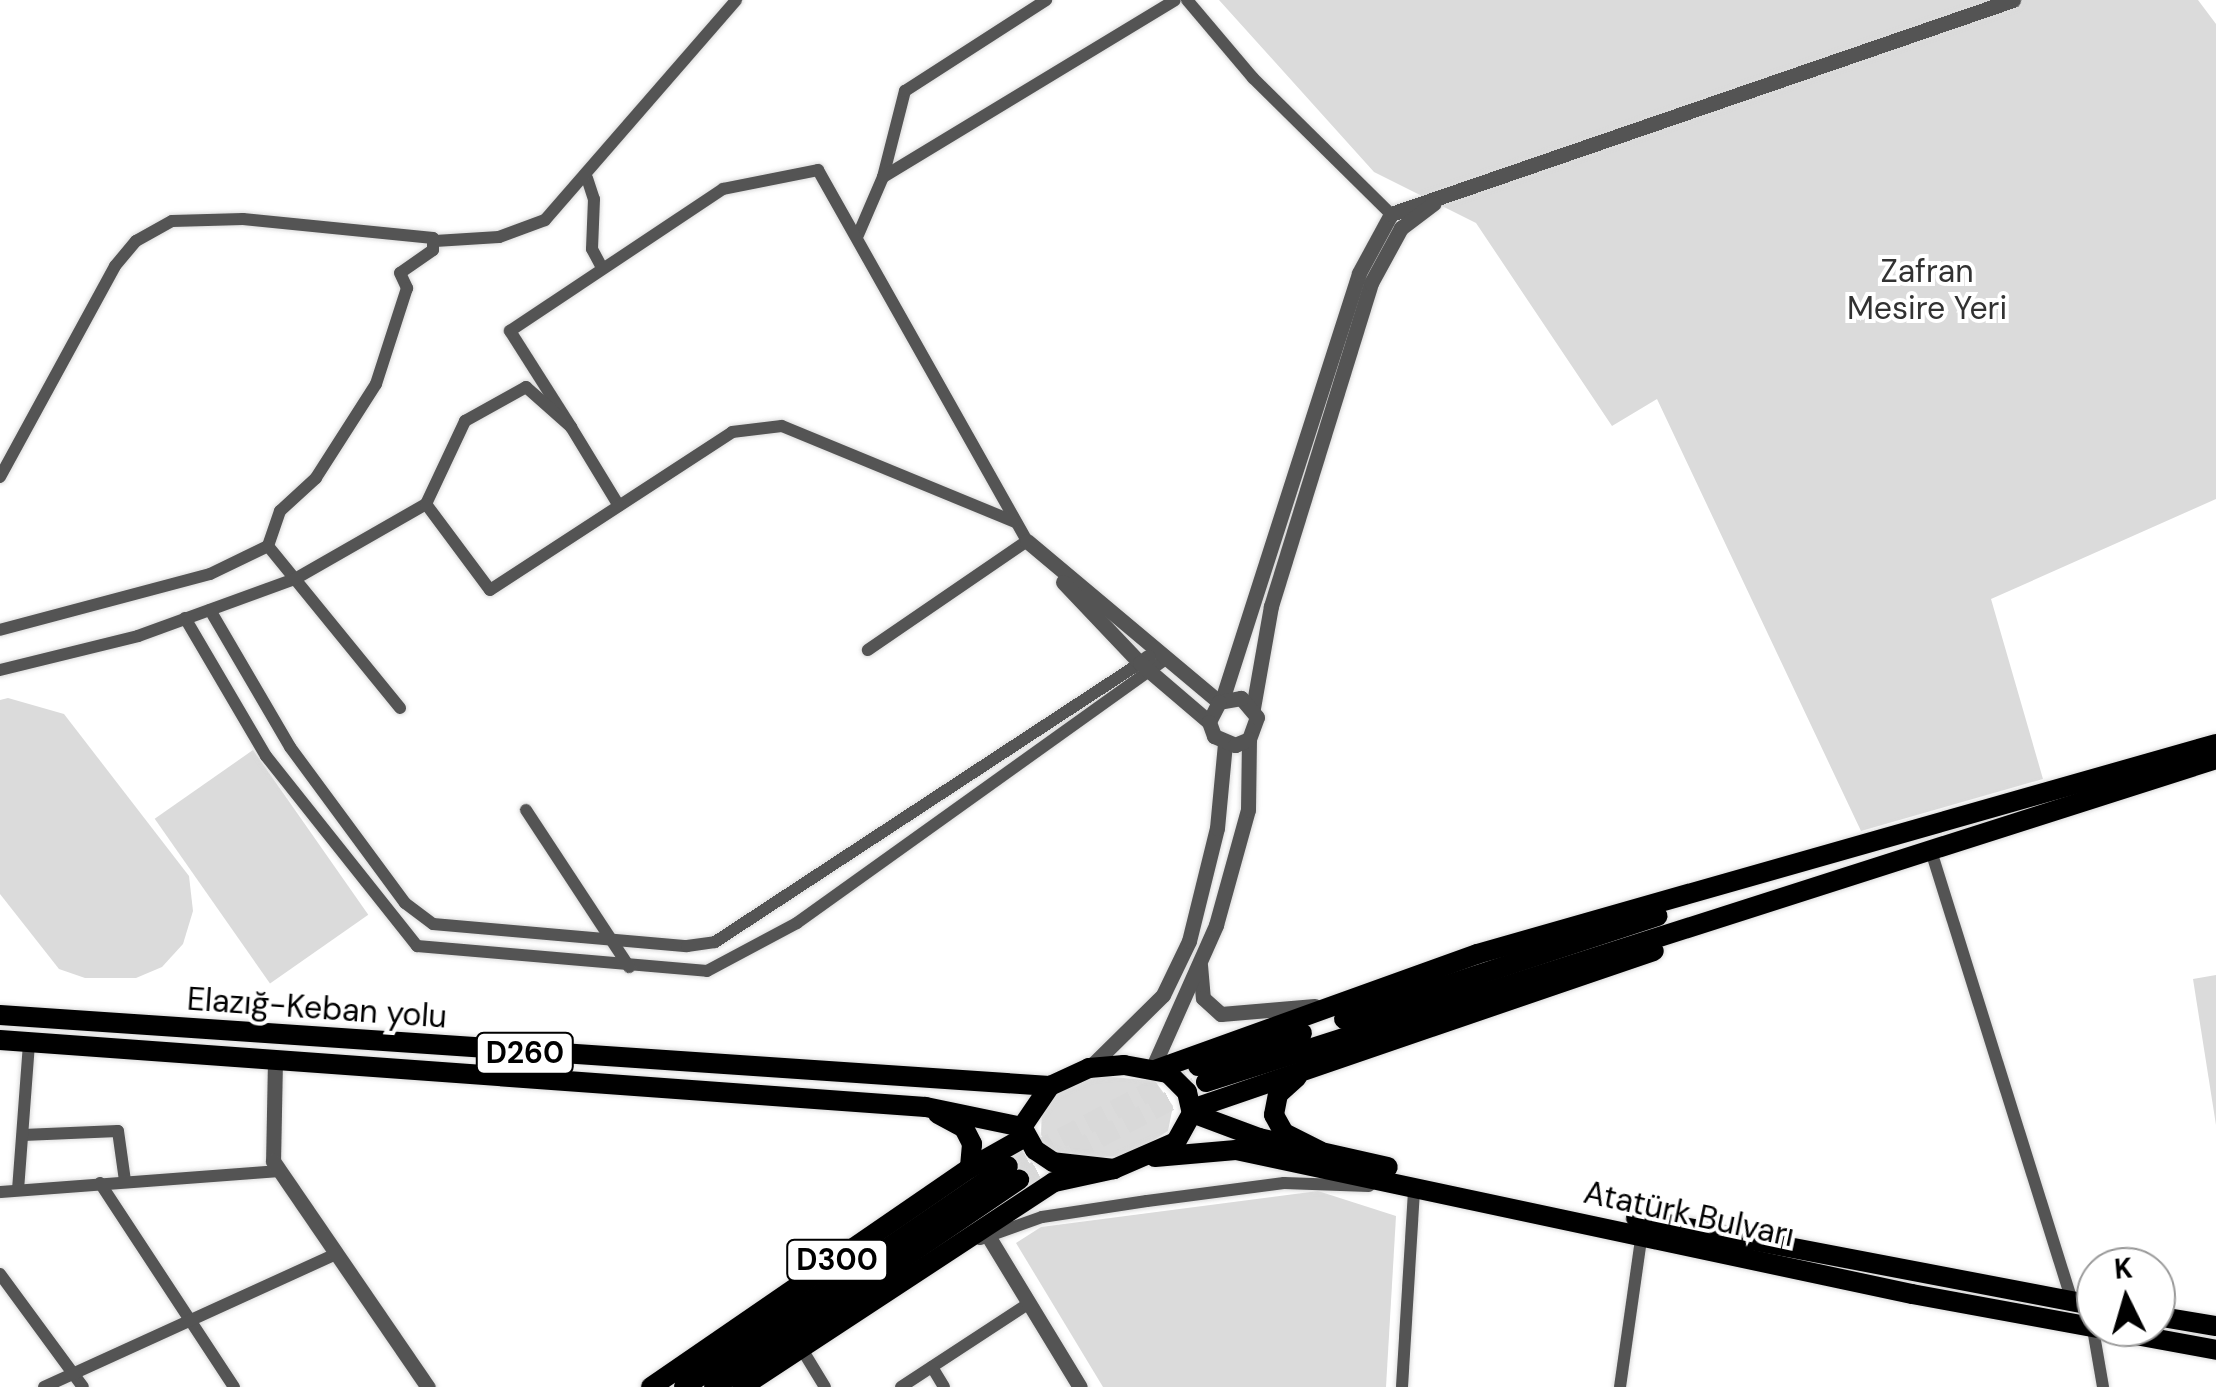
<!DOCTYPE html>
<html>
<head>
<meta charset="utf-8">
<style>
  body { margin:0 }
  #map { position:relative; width:2216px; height:1387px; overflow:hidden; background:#fff; font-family:"DM Sans",sans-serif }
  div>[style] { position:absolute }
  .green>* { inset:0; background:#dbdbdb; transform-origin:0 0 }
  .trunk-tunnel>* { height:20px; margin-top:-10px; transform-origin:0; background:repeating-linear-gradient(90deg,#d9d9d9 0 20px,transparent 0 30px) }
  .roads { filter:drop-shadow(0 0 2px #dbdbdb) drop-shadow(0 0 2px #dbdbdb) }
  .minor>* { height:12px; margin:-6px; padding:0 6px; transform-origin:6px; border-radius:6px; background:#545454 }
  .tertiary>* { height:15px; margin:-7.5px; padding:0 7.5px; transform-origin:7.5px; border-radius:7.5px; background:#545454 }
  .primary>* { height:20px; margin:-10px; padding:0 10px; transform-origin:10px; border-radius:10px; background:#000 }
  .trunk>* { height:20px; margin:-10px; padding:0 10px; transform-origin:10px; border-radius:10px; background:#000 }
  span { translate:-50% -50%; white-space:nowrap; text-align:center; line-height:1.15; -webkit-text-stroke:8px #fff; paint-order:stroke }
  .shield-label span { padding:2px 8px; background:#fff; border:2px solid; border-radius:8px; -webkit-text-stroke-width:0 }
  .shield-label { font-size:30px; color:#000; font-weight:700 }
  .park-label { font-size:32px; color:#323232 }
  .street-label { font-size:32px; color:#000 }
  .north { position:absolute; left:2076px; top:1247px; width:100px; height:100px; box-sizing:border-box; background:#fff; border:2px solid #999; border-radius:50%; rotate:355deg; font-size:28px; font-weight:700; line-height:40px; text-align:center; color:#000 }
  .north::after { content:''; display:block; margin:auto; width:35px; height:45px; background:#000; clip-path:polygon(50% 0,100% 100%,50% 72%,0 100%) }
</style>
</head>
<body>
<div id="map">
  <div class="green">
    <i style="clip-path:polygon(1219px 0,2198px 0,2216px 24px,2216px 499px,1991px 599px,2043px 779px,1861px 831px,1657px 399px,1612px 426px,1476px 223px,1374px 172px)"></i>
    <i style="clip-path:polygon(8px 698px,64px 714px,189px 876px,193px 911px,183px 944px,162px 967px,136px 978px,85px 978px,59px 969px,0 894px,0 700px)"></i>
    <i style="left:253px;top:750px;width:201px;height:120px;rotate:55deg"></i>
    <i style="clip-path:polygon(2216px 975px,2216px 1125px,2193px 979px)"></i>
    <i style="clip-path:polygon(1092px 1075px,1155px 1081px,1173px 1106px,1168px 1131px,1129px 1156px,1074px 1158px,1051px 1150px,1041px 1135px,1042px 1107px,1050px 1095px)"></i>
    <i style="clip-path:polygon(1318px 1191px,1396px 1216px,1386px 1387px,1103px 1387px,1016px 1243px,1041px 1227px)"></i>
  </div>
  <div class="trunk-tunnel">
    <i style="left:1008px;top:1166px;width:215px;rotate:-27.8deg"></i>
    <i style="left:1019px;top:1180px;width:211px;rotate:-27.7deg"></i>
  </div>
  <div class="roads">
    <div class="minor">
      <i style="left:1187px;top:0;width:102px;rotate:49.8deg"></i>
      <i style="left:1253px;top:78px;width:194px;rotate:44.6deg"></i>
      <i style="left:883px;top:177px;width:89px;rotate:-75.7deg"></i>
      <i style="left:905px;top:91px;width:168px;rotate:-32.8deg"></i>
      <i style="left:587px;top:178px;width:22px;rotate:72deg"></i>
      <i style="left:594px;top:199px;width:50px;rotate:92.3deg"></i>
      <i style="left:592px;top:249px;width:21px;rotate:62deg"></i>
      <i style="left:858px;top:235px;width:63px;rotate:-66.7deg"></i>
      <i style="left:883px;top:177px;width:341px;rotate:-31.2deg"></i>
      <i style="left:435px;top:241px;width:64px;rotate:-3.6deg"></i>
      <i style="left:499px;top:237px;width:49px;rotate:-20.3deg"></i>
      <i style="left:545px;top:220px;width:291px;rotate:-49deg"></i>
      <i style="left:571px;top:427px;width:114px;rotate:-122.4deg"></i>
      <i style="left:510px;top:331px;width:256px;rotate:-33.7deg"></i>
      <i style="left:723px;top:189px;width:97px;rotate:-11.3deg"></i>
      <i style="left:818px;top:170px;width:426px;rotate:60.6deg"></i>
      <i style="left:1027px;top:541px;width:193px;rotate:145.6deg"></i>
      <i style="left:0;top:477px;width:240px;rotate:-61.4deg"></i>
      <i style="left:115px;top:266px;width:33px;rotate:-50deg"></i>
      <i style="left:136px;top:241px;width:41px;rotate:-29.1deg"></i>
      <i style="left:172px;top:221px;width:71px;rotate:-1.6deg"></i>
      <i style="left:243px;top:219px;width:191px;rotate:5.7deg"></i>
      <i style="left:433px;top:238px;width:12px;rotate:90deg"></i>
      <i style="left:433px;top:250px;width:40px;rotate:145.1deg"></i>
      <i style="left:400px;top:273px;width:17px;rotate:65deg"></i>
      <i style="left:407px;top:288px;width:101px;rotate:107.9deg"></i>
      <i style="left:376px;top:384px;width:112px;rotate:122.6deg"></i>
      <i style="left:316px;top:478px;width:49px;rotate:137.5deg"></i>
      <i style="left:280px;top:511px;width:37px;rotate:109deg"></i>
      <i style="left:268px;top:546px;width:64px;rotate:154.2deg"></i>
      <i style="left:210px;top:574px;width:217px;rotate:165.1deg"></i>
      <i style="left:426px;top:504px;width:92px;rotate:-64.8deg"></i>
      <i style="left:465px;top:421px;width:70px;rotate:-29.1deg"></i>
      <i style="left:526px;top:387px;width:60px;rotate:41.6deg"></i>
      <i style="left:571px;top:427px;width:92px;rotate:58.7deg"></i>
      <i style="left:268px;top:546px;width:209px;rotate:50.8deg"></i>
      <i style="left:210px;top:610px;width:159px;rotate:59.7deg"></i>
      <i style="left:290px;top:747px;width:194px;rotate:53.6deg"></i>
      <i style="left:405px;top:903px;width:35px;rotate:37deg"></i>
      <i style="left:433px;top:924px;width:255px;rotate:5deg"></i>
      <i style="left:687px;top:946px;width:28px;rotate:-8deg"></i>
      <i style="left:715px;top:942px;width:508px;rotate:-33.28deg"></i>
      <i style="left:185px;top:618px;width:160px;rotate:59.6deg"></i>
      <i style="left:266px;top:756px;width:243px;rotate:51.5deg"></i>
      <i style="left:417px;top:946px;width:291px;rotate:4.9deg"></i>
      <i style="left:707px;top:971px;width:102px;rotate:-28.1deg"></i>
      <i style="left:797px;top:923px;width:452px;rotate:-35.6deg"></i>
      <i style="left:0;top:670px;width:142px;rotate:-13.8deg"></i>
      <i style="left:138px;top:636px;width:167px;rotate:-20deg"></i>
      <i style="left:295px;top:579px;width:151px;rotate:-29.8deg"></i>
      <i style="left:426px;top:504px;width:107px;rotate:53.3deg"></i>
      <i style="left:490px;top:590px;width:289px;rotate:-33.1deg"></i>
      <i style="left:732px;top:432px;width:50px;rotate:-6.8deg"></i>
      <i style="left:782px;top:426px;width:252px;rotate:22.4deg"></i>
      <i style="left:526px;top:810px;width:188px;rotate:56.7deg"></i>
      <i style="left:1931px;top:851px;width:473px;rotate:72.6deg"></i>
      <i style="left:23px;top:1135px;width:95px;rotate:-2.4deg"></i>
      <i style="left:118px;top:1131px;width:50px;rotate:82deg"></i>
      <i style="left:100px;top:1183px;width:244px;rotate:56.7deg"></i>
      <i style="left:18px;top:1190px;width:148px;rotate:-85.7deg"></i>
      <i style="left:0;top:1192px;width:281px;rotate:-4.3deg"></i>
      <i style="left:980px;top:1239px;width:66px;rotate:-19.5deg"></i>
      <i style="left:1042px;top:1217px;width:106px;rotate:-8.7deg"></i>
      <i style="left:1147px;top:1201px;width:138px;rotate:-7.5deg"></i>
      <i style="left:1284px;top:1183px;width:85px;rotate:2deg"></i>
      <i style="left:0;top:1274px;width:140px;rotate:53.7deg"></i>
      <i style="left:2093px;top:1329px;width:59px;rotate:80.2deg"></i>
      <i style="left:803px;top:1351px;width:42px;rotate:58.6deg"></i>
      <i style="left:932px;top:1367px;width:23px;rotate:59deg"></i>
      <i style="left:44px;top:1387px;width:319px;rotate:-24.5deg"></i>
      <i style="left:901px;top:1387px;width:152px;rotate:-33.2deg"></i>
      <i style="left:1402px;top:1387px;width:199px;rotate:-86.5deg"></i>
      <i style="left:1620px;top:1387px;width:156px;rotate:-81.9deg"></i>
    </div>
    <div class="tertiary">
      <i style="left:1027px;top:541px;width:251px;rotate:40deg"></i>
      <i style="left:1063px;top:582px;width:112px;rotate:46.5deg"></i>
      <i style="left:1148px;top:657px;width:10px;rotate:143deg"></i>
      <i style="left:1140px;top:663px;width:91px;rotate:40.5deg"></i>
      <i style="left:1222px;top:700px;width:448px;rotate:-72.2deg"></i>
      <i style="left:1359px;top:273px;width:67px;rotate:-61.5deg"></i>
      <i style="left:1391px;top:214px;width:658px;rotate:-18.99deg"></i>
      <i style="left:1253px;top:708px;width:104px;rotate:-80deg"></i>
      <i style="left:1271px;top:606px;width:338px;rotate:-72.8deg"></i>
      <i style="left:1371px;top:283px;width:63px;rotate:-61.4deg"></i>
      <i style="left:1401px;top:228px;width:41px;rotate:-37.1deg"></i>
      <i style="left:1200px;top:965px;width:33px;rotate:85deg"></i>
      <i style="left:1203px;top:998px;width:24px;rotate:42deg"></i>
      <i style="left:1221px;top:1014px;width:94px;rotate:-4.9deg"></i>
      <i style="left:275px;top:1060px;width:101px;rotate:91.1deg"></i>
      <i style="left:273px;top:1161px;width:274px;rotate:55.6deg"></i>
      <i style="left:1089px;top:1068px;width:104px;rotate:-44.6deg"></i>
      <i style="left:1163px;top:995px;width:60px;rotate:-64.3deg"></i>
      <i style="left:1189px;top:941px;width:116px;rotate:-76.1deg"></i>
      <i style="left:1217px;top:828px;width:85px;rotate:-84.6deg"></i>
      <i style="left:1152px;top:1069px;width:158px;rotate:-66deg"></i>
      <i style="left:1216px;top:925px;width:119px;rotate:-74.5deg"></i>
      <i style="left:1248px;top:810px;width:71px;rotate:-89.2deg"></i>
      <i style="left:1249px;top:739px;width:23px;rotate:-70deg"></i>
      <i style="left:1257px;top:717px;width:25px;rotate:-130deg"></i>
      <i style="left:1241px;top:698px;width:22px;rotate:170deg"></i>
      <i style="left:1219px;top:702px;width:22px;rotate:117deg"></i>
      <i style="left:1209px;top:722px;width:15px;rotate:70deg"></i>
      <i style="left:1214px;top:736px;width:23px;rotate:23deg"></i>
      <i style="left:1235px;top:745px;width:15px;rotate:-23deg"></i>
      <i style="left:982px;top:1226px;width:188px;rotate:58.7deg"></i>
    </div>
    <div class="primary">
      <i style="left:1192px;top:1113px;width:72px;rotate:20.5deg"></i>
      <i style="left:1259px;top:1138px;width:132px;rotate:12.7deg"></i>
      <i style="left:1155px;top:1157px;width:81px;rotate:-4.9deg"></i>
      <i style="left:1236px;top:1150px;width:691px;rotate:12.03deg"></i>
      <i style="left:1912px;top:1294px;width:309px;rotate:10.4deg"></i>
      <i style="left:1636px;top:1218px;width:468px;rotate:10.8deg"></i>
      <i style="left:2156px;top:1316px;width:61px;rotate:9.5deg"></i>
    </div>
    <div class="trunk">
      <i style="left:0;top:1015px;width:1052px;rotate:3.87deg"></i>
      <i style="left:1344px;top:1019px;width:330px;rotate:-18.2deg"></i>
      <i style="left:0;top:1040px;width:928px;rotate:4.14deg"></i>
      <i style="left:926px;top:1107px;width:98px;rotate:11.8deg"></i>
      <i style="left:1124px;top:1065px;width:45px;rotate:10.3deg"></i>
      <i style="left:1168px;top:1073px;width:27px;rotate:45deg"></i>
      <i style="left:1187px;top:1092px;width:22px;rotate:77deg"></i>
      <i style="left:1192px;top:1113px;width:33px;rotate:119deg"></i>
      <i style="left:1176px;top:1142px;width:68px;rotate:156.5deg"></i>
      <i style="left:1114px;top:1169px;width:61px;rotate:-173.5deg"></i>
      <i style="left:1053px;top:1162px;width:22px;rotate:-146deg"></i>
      <i style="left:1035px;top:1150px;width:26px;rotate:-119deg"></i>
      <i style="left:1022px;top:1127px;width:50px;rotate:-55.7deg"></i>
      <i style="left:1050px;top:1086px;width:43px;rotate:-24.8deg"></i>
      <i style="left:1089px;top:1068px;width:35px;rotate:-5deg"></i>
      <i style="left:1198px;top:1066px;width:109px;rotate:-17.6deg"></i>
      <i style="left:1155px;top:1070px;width:342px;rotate:-19.8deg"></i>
      <i style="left:1477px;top:954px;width:768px;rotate:-15.86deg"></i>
      <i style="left:1297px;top:1077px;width:25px;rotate:138deg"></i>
      <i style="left:1278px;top:1094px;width:21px;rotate:101deg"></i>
      <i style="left:1274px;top:1115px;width:21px;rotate:61deg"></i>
      <i style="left:1284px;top:1133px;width:40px;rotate:26.6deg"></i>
      <i style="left:1206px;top:1082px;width:1060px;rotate:-17.73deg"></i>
      <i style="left:1192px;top:1109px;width:488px;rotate:-18.9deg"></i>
      <i style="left:938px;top:1114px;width:30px;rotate:28deg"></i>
      <i style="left:964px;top:1128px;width:18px;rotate:63deg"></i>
      <i style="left:972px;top:1144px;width:24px;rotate:95deg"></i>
      <i style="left:651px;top:1387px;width:387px;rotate:-34.5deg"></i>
      <i style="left:970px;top:1168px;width:63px;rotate:-29.4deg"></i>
      <i style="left:684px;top:1387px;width:392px;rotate:-34.3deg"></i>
      <i style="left:714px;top:1387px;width:369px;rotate:-34.2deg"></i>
      <i style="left:742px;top:1387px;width:373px;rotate:-33.3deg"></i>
      <i style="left:1054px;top:1182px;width:61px;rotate:-12.2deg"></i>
    </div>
  </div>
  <div class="shield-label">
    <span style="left:525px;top:1053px">D260</span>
    <span style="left:837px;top:1260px">D300</span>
  </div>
  <div class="park-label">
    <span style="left:1927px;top:290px">Zafran<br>Mesire Yeri</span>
  </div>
  <div class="street-label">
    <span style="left:317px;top:1008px;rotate:4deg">Elazığ-Keban yolu</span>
    <span style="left:1689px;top:1214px;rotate:12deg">Atatürk Bulvarı</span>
  </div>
  <div class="north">K</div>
</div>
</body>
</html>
